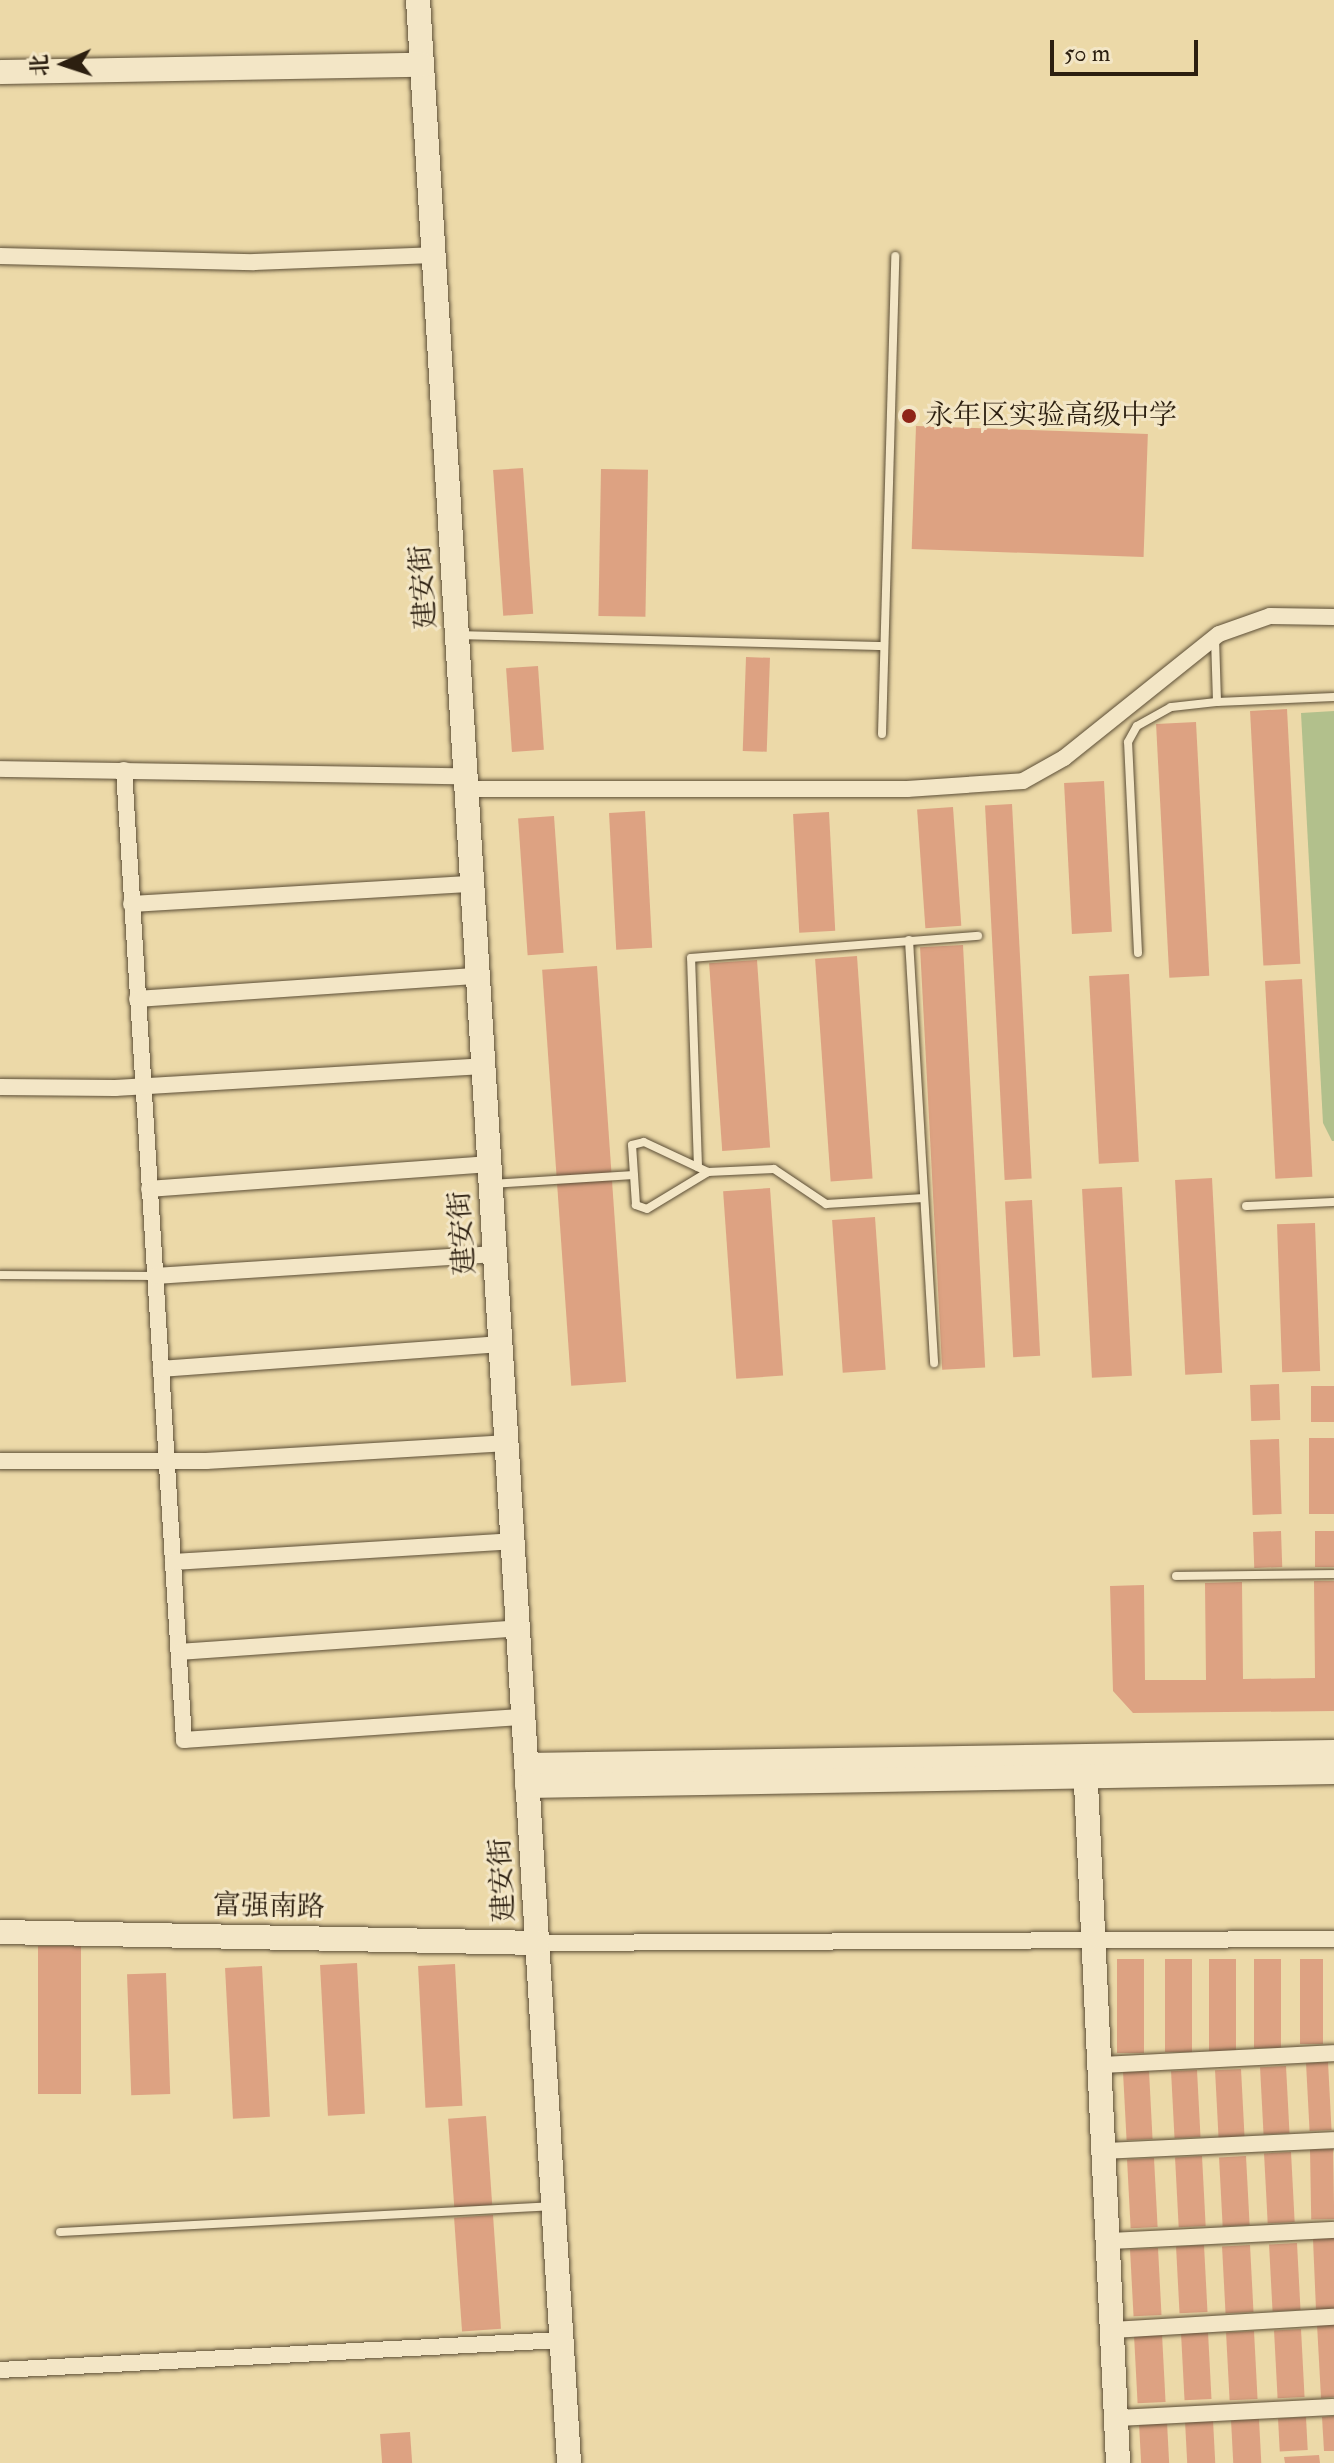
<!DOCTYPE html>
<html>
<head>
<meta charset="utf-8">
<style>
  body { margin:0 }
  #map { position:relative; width:1334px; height:2463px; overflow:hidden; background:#ecd9a8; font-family:"IM FELL Double Pica","Noto Serif SC",serif }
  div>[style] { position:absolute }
  .green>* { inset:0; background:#b2c08c }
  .building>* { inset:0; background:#dda282; transform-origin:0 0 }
  .roads { filter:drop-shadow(0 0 2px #5c4e36) drop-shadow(0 0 2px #5c4e36) }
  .lane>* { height:8px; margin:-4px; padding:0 4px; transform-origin:4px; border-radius:4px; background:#f3e6c6 }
  .street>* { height:16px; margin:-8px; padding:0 8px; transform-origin:8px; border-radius:8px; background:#f3e6c6 }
  .secondary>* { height:24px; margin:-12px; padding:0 12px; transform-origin:12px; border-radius:12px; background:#f3e6c6 }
  .dots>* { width:22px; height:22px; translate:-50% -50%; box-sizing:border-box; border:4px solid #f3e6c6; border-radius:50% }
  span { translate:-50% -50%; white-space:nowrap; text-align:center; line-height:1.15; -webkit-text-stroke:6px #f3e6c6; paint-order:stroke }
  .poi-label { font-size:28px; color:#2c1f10 }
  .left { translate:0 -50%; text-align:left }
  .street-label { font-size:28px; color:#2c1f10 }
  .north { position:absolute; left:24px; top:24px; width:80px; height:80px; -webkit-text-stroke:6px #f3e6c6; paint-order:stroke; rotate:267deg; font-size:22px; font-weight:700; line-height:32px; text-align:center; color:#2c1f10 }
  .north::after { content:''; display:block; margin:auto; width:28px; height:36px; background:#2c1f10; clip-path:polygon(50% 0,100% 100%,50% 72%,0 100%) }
  .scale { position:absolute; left:1050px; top:40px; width:148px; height:36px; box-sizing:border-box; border:4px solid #2c1f10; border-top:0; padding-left:10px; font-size:24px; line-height:28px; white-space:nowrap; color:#2c1f10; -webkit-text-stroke:6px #f3e6c6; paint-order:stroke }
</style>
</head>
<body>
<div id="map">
  <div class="green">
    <i style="clip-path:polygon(1334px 711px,1334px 1141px,1332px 1141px,1323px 1123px,1301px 713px)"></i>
  </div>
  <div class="building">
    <i style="left:916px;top:426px;width:232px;height:123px;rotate:2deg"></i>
    <i style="left:523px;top:468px;width:146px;height:30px;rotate:86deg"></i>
    <i style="left:601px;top:469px;width:47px;height:147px;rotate:1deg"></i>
    <i style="left:746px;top:657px;width:24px;height:94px;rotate:2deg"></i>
    <i style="left:538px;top:666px;width:84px;height:32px;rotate:86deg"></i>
    <i style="left:1287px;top:709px;width:255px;height:37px;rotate:87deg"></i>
    <i style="left:1196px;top:722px;width:254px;height:40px;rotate:87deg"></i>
    <i style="left:1104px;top:781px;width:151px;height:40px;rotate:87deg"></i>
    <i style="left:1012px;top:804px;width:375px;height:27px;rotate:87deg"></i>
    <i style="left:953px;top:807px;width:119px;height:36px;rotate:86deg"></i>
    <i style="left:645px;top:811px;width:137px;height:36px;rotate:87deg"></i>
    <i style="left:829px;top:812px;width:119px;height:36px;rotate:87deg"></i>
    <i style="left:554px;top:816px;width:137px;height:36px;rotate:86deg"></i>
    <i style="left:963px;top:945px;width:423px;height:43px;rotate:87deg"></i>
    <i style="left:857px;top:956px;width:223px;height:42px;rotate:86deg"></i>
    <i style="left:757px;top:960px;width:188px;height:48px;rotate:86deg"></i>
    <i style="left:597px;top:966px;width:417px;height:55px;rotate:86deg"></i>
    <i style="left:1129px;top:974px;width:188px;height:40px;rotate:87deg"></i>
    <i style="left:1302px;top:979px;width:198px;height:37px;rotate:87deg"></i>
    <i style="left:1212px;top:1178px;width:195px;height:37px;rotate:87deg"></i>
    <i style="left:1122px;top:1187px;width:189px;height:40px;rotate:87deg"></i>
    <i style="left:770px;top:1188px;width:188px;height:47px;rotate:86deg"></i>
    <i style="left:1032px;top:1200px;width:156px;height:27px;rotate:87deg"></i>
    <i style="left:875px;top:1217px;width:153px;height:43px;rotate:86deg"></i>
    <i style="left:1315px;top:1223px;width:148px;height:38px;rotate:88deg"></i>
    <i style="left:1279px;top:1384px;width:36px;height:29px;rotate:88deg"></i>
    <i style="left:1334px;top:1386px;width:36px;height:23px;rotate:90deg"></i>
    <i style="left:1334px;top:1438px;width:76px;height:25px;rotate:90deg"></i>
    <i style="left:1279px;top:1439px;width:75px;height:29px;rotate:88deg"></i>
    <i style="left:1281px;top:1531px;width:36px;height:28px;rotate:88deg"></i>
    <i style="left:1315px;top:1531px;width:19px;height:36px"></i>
    <i style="clip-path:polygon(1314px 1581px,1334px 1581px,1334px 1711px,1133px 1713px,1113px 1691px,1110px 1586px,1144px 1585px,1145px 1680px,1206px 1680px,1205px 1583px,1242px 1582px,1243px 1679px,1315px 1678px)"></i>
    <i style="left:38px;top:1946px;width:43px;height:148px"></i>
    <i style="left:1117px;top:1959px;width:27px;height:94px"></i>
    <i style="left:1165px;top:1959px;width:27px;height:93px"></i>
    <i style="left:1209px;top:1959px;width:27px;height:92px"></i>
    <i style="left:1254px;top:1959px;width:27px;height:89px"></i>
    <i style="left:1300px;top:1959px;width:23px;height:85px"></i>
    <i style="left:357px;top:1963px;width:151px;height:37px;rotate:87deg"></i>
    <i style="left:455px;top:1964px;width:142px;height:37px;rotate:87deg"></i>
    <i style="left:262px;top:1966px;width:151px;height:37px;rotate:87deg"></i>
    <i style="left:166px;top:1973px;width:121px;height:39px;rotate:88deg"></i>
    <i style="left:1328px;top:2062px;width:68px;height:22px;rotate:87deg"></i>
    <i style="left:1286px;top:2066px;width:67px;height:26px;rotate:87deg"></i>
    <i style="left:1241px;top:2069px;width:68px;height:26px;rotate:87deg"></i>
    <i style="left:1197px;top:2070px;width:67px;height:26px;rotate:87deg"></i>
    <i style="left:1149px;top:2071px;width:68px;height:26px;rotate:87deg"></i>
    <i style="left:486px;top:2116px;width:89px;height:38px;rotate:86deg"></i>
    <i style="left:1333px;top:2149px;width:70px;height:23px;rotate:89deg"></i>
    <i style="left:1291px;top:2152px;width:70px;height:27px;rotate:87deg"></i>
    <i style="left:1202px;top:2156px;width:70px;height:27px;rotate:87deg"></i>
    <i style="left:1246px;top:2156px;width:69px;height:27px;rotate:87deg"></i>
    <i style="left:1154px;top:2158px;width:69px;height:27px;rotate:87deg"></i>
    <i style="left:493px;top:2215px;width:114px;height:39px;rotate:86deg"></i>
    <i style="clip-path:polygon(1334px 2238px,1334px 2309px,1316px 2310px,1313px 2239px)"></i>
    <i style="left:1297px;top:2243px;width:67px;height:28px;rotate:87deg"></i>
    <i style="left:1204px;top:2245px;width:67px;height:28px;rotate:87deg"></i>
    <i style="left:1250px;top:2245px;width:67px;height:28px;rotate:87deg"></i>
    <i style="left:1158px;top:2248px;width:67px;height:28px;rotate:87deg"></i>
    <i style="clip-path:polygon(1334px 2323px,1334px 2397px,1321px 2398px,1317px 2324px)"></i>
    <i style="left:1301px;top:2329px;width:68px;height:27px;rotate:87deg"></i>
    <i style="left:1254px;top:2331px;width:68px;height:28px;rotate:87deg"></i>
    <i style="left:1208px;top:2332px;width:67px;height:27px;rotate:87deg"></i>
    <i style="left:1162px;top:2334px;width:68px;height:28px;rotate:87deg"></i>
    <i style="clip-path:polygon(1334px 2416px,1334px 2451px,1324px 2451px,1322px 2417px)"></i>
    <i style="left:1306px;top:2417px;width:33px;height:28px;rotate:87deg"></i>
    <i style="left:1259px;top:2419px;width:44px;height:28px;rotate:87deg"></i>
    <i style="left:1213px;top:2420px;width:43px;height:28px;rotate:87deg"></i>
    <i style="left:1167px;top:2422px;width:41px;height:28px;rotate:87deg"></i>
    <i style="left:410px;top:2432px;width:31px;height:30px;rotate:86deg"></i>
    <i style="clip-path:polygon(1319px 2455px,1320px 2463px,1285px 2463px,1284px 2457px)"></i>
  </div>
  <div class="roads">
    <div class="lane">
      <i style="left:461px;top:635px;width:423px;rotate:1.5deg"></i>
      <i style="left:1215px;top:638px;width:64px;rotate:88.2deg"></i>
      <i style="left:1217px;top:702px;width:117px;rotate:-2.4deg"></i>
      <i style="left:882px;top:734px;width:478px;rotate:-88.4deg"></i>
      <i style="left:909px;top:940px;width:424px;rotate:86.6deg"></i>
      <i style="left:1138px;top:953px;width:211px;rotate:-92.7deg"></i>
      <i style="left:1128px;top:742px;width:18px;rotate:-61deg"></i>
      <i style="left:1137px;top:726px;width:39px;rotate:-29deg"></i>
      <i style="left:1171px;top:707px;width:46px;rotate:-6.2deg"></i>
      <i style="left:698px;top:1167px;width:209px;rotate:-91.9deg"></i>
      <i style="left:691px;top:958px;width:288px;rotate:-4.4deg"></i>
      <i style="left:708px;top:1172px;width:71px;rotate:148.8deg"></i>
      <i style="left:647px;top:1209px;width:12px;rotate:-160deg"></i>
      <i style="left:636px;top:1205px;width:60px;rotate:-93.8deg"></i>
      <i style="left:632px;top:1145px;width:12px;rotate:-14deg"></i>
      <i style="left:644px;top:1142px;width:71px;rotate:25.1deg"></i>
      <i style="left:708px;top:1172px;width:66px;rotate:-2.6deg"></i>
      <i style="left:774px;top:1169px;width:63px;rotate:33.9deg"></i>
      <i style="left:826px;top:1204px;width:98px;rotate:-3.5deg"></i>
      <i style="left:491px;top:1184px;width:143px;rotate:-3.6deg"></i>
      <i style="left:1246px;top:1206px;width:88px;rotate:-2.6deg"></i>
      <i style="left:0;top:1275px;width:155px;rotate:0.4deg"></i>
      <i style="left:1176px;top:1576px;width:158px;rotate:-0.7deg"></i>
      <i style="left:60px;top:2232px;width:492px;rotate:-3deg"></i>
    </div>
    <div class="street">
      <i style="left:0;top:256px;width:254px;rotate:1.4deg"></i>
      <i style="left:254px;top:262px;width:179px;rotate:-2.2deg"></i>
      <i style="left:0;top:769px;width:465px;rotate:0.9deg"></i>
      <i style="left:124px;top:770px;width:972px;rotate:86.46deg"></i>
      <i style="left:184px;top:1740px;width:340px;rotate:-3.9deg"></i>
      <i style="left:466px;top:789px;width:441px"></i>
      <i style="left:907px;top:789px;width:116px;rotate:-3.9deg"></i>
      <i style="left:1023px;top:781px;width:47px;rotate:-29.3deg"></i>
      <i style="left:1064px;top:758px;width:198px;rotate:-38.7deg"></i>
      <i style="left:1219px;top:634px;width:54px;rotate:-19.4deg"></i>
      <i style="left:1270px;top:616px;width:64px;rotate:0.9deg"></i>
      <i style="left:131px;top:904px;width:342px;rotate:-3.4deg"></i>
      <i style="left:137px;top:999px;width:341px;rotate:-3.9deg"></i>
      <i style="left:0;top:1087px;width:115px;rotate:0.5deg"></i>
      <i style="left:115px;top:1088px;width:369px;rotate:-3.4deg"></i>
      <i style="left:149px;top:1189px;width:341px;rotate:-4.2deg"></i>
      <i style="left:155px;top:1276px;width:341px;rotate:-3.7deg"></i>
      <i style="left:161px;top:1369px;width:340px;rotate:-4.2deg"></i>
      <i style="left:0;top:1461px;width:206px"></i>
      <i style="left:206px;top:1461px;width:301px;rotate:-3.4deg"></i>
      <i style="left:173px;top:1562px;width:340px;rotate:-3.5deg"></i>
      <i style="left:179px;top:1652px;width:340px;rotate:-4deg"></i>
      <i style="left:537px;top:1943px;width:797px;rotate:-0.29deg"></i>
      <i style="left:1100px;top:2065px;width:234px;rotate:-2.9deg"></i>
      <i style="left:1104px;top:2151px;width:230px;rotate:-2.7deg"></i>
      <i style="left:1108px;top:2241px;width:226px;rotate:-2.8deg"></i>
      <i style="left:1112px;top:2330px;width:222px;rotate:-3.4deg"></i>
      <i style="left:0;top:2370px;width:562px;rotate:-3.06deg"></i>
      <i style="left:1116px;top:2418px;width:218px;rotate:-2.9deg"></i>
    </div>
    <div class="secondary">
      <i style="left:418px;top:0;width:2468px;rotate:86.49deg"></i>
      <i style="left:0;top:72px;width:422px;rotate:-1deg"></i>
      <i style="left:1085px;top:1762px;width:702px;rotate:87.3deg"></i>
      <i style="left:526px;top:1765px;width:808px;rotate:-0.92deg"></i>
      <i style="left:527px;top:1786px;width:807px;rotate:-0.99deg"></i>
      <i style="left:0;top:1932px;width:537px;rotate:1.17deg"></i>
    </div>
  </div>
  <div class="dots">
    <i style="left:909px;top:416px;background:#8f2418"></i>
  </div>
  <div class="poi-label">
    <span class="left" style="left:925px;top:416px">永年区实验高级中学</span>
  </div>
  <div class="street-label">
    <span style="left:424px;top:587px;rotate:-94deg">建安街</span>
    <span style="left:463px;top:1233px;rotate:-94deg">建安街</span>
    <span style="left:503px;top:1880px;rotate:-93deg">建安街</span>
    <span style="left:269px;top:1907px;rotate:1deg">富强南路</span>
  </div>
  <div class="north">北</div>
  <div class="scale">50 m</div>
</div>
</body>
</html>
